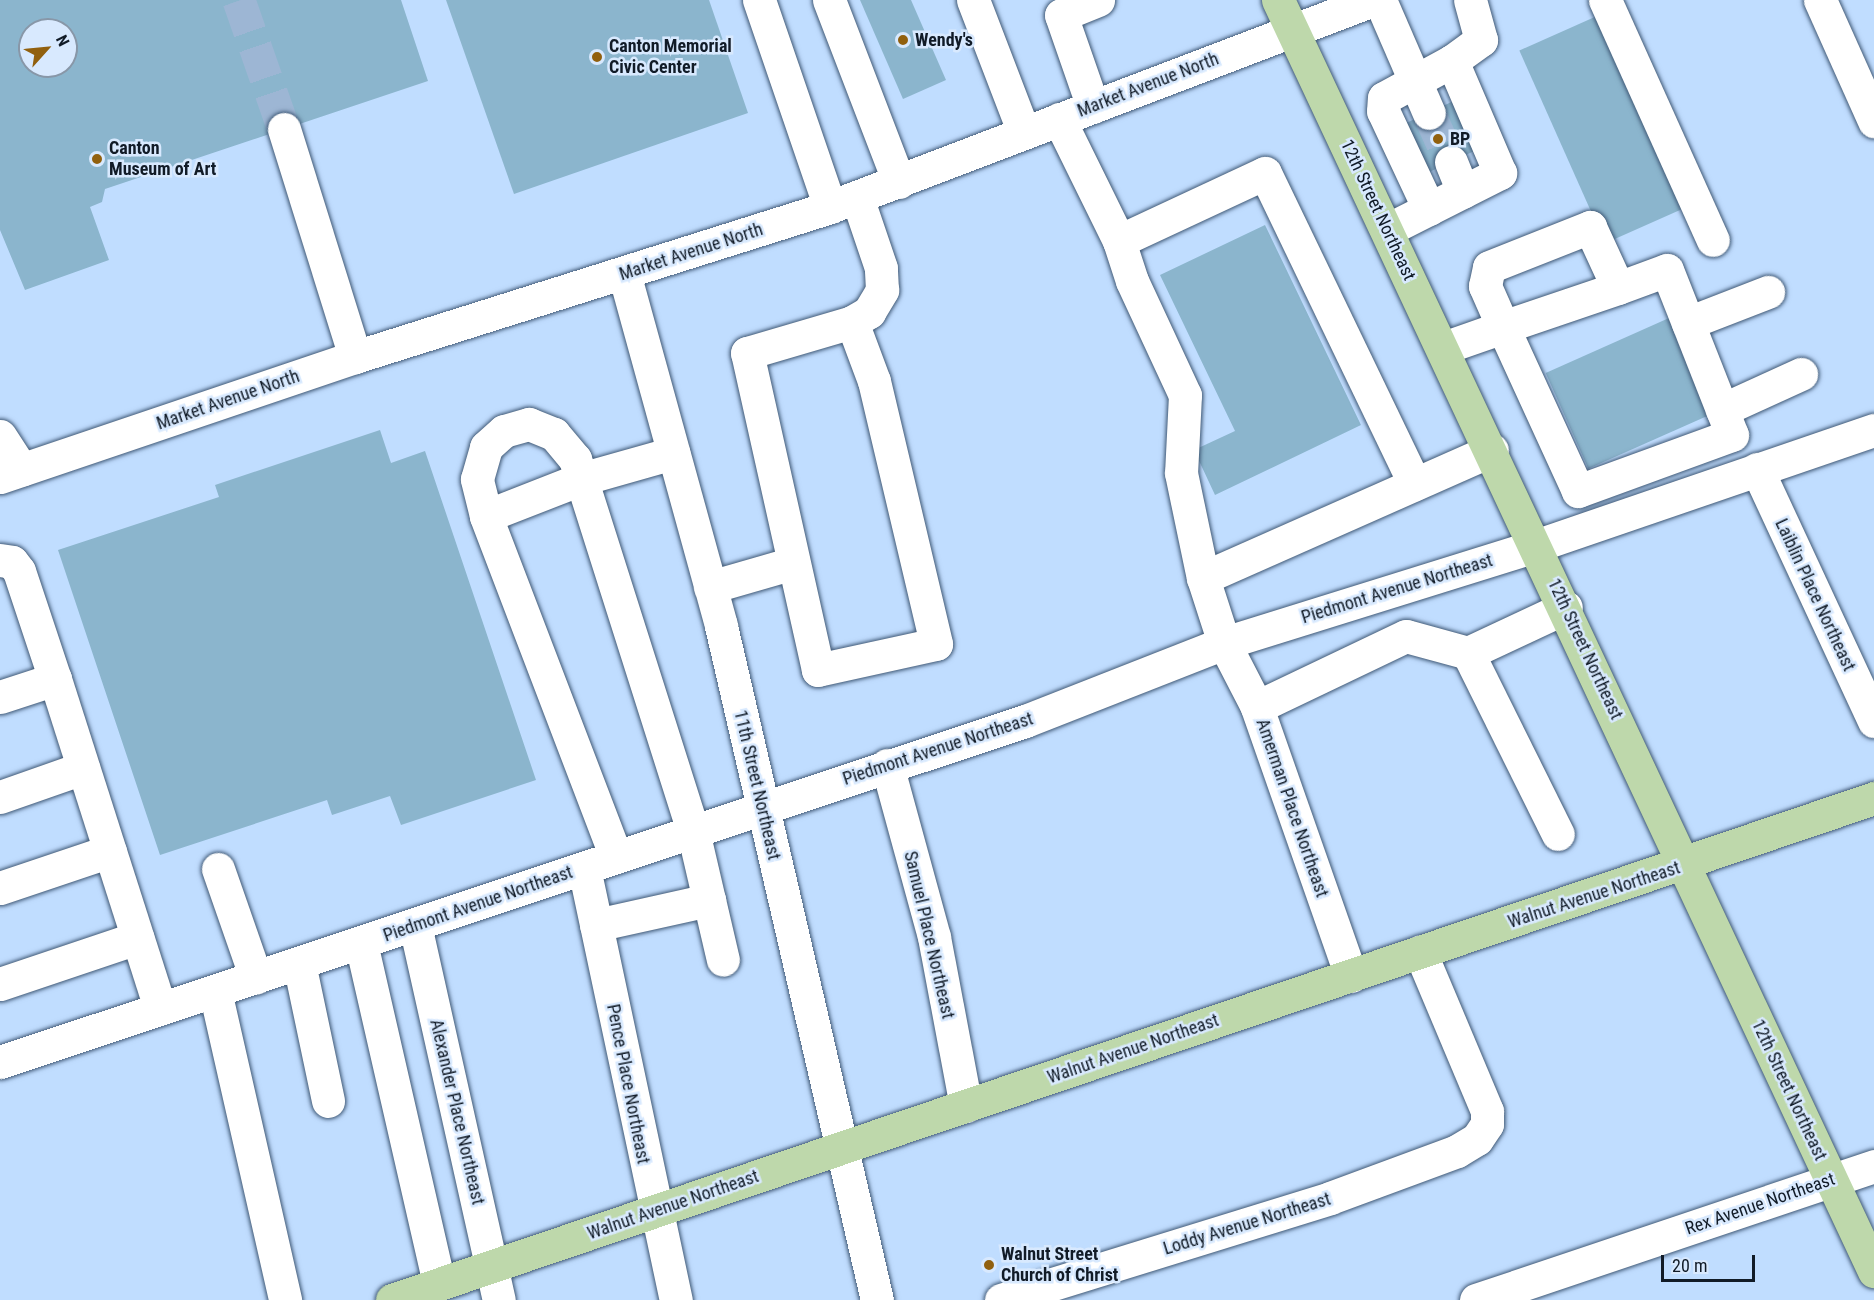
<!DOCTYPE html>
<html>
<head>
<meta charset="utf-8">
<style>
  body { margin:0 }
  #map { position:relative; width:1874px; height:1300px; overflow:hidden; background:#c0ddff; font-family:"Roboto Condensed",sans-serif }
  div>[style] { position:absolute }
  .building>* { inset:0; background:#8bb5cd; transform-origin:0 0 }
  .minor-tunnel>* { height:33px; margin-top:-16.5px; transform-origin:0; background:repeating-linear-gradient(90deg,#9db6d4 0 33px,transparent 0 49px) }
  .roads { filter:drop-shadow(0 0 2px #405976) drop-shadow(0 0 2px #405976) }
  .minor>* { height:33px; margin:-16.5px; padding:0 16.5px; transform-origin:16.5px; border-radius:16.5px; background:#fff }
  .major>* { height:33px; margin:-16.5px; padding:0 16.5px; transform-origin:16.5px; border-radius:16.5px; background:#bed8ab }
  .dots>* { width:16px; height:16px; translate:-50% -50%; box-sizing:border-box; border:3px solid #d8e9fe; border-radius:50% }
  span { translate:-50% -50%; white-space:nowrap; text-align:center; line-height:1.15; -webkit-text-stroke:5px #d8e9fe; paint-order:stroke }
  .poi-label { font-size:18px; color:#111b27; font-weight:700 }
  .left { translate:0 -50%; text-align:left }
  .street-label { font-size:18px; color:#111b27 }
  .north { position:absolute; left:18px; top:18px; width:60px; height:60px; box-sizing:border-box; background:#d8e9fe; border:2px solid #8897a8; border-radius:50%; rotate:63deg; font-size:16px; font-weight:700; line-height:24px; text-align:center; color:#111b27 }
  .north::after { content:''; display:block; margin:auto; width:21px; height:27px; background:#91600e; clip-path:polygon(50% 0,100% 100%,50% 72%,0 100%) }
  .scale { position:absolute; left:1661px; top:1255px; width:94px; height:27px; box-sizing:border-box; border:3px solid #111b27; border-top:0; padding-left:8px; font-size:18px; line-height:21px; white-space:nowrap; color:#111b27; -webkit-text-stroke:4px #d8e9fe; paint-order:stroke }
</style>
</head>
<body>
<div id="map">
  <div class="building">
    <i style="clip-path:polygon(evenodd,0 0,401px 0,428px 81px,105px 189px,102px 202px,90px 207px,109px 260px,25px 290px,0 230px,0 0,30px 30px,66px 30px,66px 66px,30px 66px,30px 30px)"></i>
    <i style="clip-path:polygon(446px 0,709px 0,748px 113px,514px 194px)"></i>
    <i style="clip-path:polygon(860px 0,911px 0,946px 80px,903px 99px)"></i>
    <i style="left:1597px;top:16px;width:211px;height:85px;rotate:66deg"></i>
    <i style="left:1460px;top:98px;width:54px;height:74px;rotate:65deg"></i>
    <i style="clip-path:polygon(1265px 225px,1361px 425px,1215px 495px,1194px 450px,1235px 431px,1160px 275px)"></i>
    <i style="left:1669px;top:318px;width:105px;height:135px;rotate:66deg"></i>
    <i style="clip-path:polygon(380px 430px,391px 463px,425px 451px,536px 780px,401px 825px,390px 796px,332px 815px,327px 800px,160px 855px,58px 550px,219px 497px,215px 485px)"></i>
  </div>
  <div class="minor-tunnel">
    <i style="left:239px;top:0;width:137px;rotate:70.8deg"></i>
    <i style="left:1429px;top:113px;width:54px;rotate:65.8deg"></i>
  </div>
  <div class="roads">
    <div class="minor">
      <i style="left:759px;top:0;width:219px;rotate:71.1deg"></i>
      <i style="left:829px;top:0;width:195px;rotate:69deg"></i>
      <i style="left:973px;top:0;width:142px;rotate:69deg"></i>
      <i style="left:1380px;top:0;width:123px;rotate:66.6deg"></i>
      <i style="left:1605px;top:0;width:263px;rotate:65.8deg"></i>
      <i style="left:1820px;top:0;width:133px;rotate:65.9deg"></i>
      <i style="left:1093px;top:107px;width:97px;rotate:-109.2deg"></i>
      <i style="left:1061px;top:15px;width:40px;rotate:-22deg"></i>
      <i style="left:1059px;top:119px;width:136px;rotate:63.8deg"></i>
      <i style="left:1119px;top:241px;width:161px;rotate:-25deg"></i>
      <i style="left:1265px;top:173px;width:345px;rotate:64.3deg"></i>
      <i style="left:284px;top:129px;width:239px;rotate:72.7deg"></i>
      <i style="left:1451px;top:162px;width:32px;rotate:68deg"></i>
      <i style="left:1429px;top:209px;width:108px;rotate:-115.1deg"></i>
      <i style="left:1383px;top:111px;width:13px;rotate:-86deg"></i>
      <i style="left:1384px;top:98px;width:77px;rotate:-28.6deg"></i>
      <i style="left:1387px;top:230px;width:127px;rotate:-26.8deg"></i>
      <i style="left:1500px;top:173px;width:122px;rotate:-113.2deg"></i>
      <i style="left:1452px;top:61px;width:36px;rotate:-36deg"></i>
      <i style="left:1481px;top:40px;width:41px;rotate:-105.4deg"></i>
      <i style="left:1119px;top:241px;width:42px;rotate:72deg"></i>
      <i style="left:1132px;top:281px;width:126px;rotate:65.1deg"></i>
      <i style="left:1185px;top:395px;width:78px;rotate:92.9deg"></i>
      <i style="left:1181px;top:473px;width:107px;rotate:78.2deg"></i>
      <i style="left:624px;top:273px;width:366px;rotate:74.6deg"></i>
      <i style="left:721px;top:626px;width:692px;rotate:76.97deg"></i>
      <i style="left:852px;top:322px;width:63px;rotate:69.6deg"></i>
      <i style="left:874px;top:381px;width:270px;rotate:76.7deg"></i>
      <i style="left:936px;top:644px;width:121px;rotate:167.6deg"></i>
      <i style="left:818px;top:670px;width:325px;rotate:-102.6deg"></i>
      <i style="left:747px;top:353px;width:109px;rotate:-16.4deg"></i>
      <i style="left:852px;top:322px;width:20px;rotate:-30deg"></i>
      <i style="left:869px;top:312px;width:26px;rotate:-59deg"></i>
      <i style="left:882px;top:290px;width:22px;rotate:-93deg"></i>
      <i style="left:881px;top:268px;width:75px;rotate:-108.7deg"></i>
      <i style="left:1688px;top:323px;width:86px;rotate:-21.2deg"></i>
      <i style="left:1443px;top:348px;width:64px;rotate:-19.3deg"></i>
      <i style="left:1503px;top:327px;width:121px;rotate:-18.7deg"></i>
      <i style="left:1618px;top:288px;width:52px;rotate:-20.2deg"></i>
      <i style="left:1667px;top:270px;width:177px;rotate:68.5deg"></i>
      <i style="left:1732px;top:435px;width:164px;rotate:160deg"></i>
      <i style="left:1578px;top:491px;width:180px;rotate:-114.6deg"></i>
      <i style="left:1503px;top:327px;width:45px;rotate:-113.7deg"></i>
      <i style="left:1485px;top:286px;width:19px;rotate:-78deg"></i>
      <i style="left:1489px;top:267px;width:109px;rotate:-21.6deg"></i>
      <i style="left:1590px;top:227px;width:67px;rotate:65.3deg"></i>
      <i style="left:1722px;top:410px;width:87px;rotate:-24.5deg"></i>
      <i style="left:0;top:436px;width:40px;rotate:57.1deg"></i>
      <i style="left:1757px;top:469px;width:278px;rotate:65.1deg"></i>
      <i style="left:0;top:477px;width:375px;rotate:-18.7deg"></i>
      <i style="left:355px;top:357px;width:498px;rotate:-17.5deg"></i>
      <i style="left:830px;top:207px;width:581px;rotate:-20.87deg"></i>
      <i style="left:486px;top:516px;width:102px;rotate:-21.3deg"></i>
      <i style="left:581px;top:479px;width:96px;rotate:-15.8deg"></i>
      <i style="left:0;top:560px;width:12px;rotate:9deg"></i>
      <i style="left:12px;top:562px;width:11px;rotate:52deg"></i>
      <i style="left:19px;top:571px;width:114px;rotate:71.6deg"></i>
      <i style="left:710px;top:587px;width:86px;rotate:-16.1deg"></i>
      <i style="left:1468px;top:653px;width:202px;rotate:63.6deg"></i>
      <i style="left:0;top:697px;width:58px;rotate:-18.1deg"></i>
      <i style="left:55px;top:679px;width:346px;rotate:72.3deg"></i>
      <i style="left:1257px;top:707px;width:165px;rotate:-25.5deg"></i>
      <i style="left:1406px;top:636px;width:64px;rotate:15.3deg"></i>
      <i style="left:1468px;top:653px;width:108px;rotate:-25.1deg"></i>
      <i style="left:887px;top:765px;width:178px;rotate:74.7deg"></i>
      <i style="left:934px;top:937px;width:172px;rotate:79.3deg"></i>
      <i style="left:0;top:797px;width:88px;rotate:-19.3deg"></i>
      <i style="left:616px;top:857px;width:365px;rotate:-110.9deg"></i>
      <i style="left:486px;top:516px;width:38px;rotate:-104deg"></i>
      <i style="left:477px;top:479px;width:33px;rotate:-74deg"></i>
      <i style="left:486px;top:447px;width:24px;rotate:-42deg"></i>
      <i style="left:504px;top:431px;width:26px;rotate:-16deg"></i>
      <i style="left:529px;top:424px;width:27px;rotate:22deg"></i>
      <i style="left:554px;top:434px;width:33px;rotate:50deg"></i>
      <i style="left:575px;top:459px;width:390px;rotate:72.4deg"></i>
      <i style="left:693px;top:831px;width:132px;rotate:76.9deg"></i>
      <i style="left:584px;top:868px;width:442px;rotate:78deg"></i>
      <i style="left:218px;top:869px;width:115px;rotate:70.8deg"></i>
      <i style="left:0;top:888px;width:116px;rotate:-18.6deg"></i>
      <i style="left:415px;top:925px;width:384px;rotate:77.4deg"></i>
      <i style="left:596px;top:925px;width:116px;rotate:-12.5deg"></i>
      <i style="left:361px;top:943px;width:350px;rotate:77.1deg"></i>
      <i style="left:299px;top:963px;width:141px;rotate:78.1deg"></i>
      <i style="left:1351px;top:976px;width:285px;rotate:-109.3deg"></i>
      <i style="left:1257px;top:707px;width:72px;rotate:-117.3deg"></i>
      <i style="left:1224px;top:643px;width:68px;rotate:-107.9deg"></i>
      <i style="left:1203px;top:578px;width:316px;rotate:-23.9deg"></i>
      <i style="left:0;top:984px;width:145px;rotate:-18.6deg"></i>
      <i style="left:215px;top:991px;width:317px;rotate:77.2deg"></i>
      <i style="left:0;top:1062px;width:1080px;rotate:-18.4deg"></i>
      <i style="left:1025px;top:721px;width:214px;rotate:-21.4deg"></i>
      <i style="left:1224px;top:643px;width:329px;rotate:-17.3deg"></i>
      <i style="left:1538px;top:545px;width:355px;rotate:-18.9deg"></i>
      <i style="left:1001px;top:1300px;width:344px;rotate:-17.2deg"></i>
      <i style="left:1330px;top:1198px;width:135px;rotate:-20.3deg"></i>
      <i style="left:1457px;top:1151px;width:23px;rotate:-31deg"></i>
      <i style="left:1477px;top:1139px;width:18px;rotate:-56deg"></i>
      <i style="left:1487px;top:1124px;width:13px;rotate:-90deg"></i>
      <i style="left:1487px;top:1111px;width:173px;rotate:-112.8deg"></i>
      <i style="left:1476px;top:1300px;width:420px;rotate:-18.6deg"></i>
    </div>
    <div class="major">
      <i style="left:1278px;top:0;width:1404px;rotate:64.88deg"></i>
      <i style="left:392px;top:1300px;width:1565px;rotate:-18.71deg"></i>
    </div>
  </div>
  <div class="dots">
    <i style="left:903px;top:40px;background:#91600e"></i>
    <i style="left:597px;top:57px;background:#91600e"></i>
    <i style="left:1438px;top:139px;background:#91600e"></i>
    <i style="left:97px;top:159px;background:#91600e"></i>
    <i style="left:989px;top:1265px;background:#91600e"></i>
  </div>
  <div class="poi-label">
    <span class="left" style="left:915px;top:40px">Wendy's</span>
    <span class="left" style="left:609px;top:57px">Canton Memorial<br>Civic Center</span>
    <span class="left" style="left:1450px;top:139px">BP</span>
    <span class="left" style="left:109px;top:159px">Canton<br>Museum of Art</span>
    <span class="left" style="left:1001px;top:1265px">Walnut Street<br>Church of Christ</span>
  </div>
  <div class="street-label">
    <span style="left:1148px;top:85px;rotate:-21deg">Market Avenue North</span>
    <span style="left:1378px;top:210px;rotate:65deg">12th Street Northeast</span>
    <span style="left:691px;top:252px;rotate:-18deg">Market Avenue North</span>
    <span style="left:228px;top:400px;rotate:-19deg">Market Avenue North</span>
    <span style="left:1397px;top:589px;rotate:-17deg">Piedmont Avenue Northeast</span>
    <span style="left:1815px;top:595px;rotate:65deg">Laiblin Place Northeast</span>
    <span style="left:1585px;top:649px;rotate:65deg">12th Street Northeast</span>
    <span style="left:938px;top:749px;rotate:-18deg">Piedmont Avenue Northeast</span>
    <span style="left:757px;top:785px;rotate:77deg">11th Street Northeast</span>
    <span style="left:1292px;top:808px;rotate:71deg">Amerman Place Northeast</span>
    <span style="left:1594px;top:895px;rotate:-18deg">Walnut Avenue Northeast</span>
    <span style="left:478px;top:904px;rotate:-19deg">Piedmont Avenue Northeast</span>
    <span style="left:929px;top:935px;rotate:77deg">Samuel Place Northeast</span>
    <span style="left:1133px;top:1049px;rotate:-19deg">Walnut Avenue Northeast</span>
    <span style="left:628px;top:1084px;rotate:79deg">Pence Place Northeast</span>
    <span style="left:1789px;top:1090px;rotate:65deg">12th Street Northeast</span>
    <span style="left:457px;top:1112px;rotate:77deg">Alexander Place Northeast</span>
    <span style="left:1760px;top:1204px;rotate:-19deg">Rex Avenue Northeast</span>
    <span style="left:673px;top:1205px;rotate:-19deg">Walnut Avenue Northeast</span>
    <span style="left:1247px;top:1224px;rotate:-17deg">Loddy Avenue Northeast</span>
  </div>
  <div class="north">N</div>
  <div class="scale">20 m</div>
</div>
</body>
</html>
